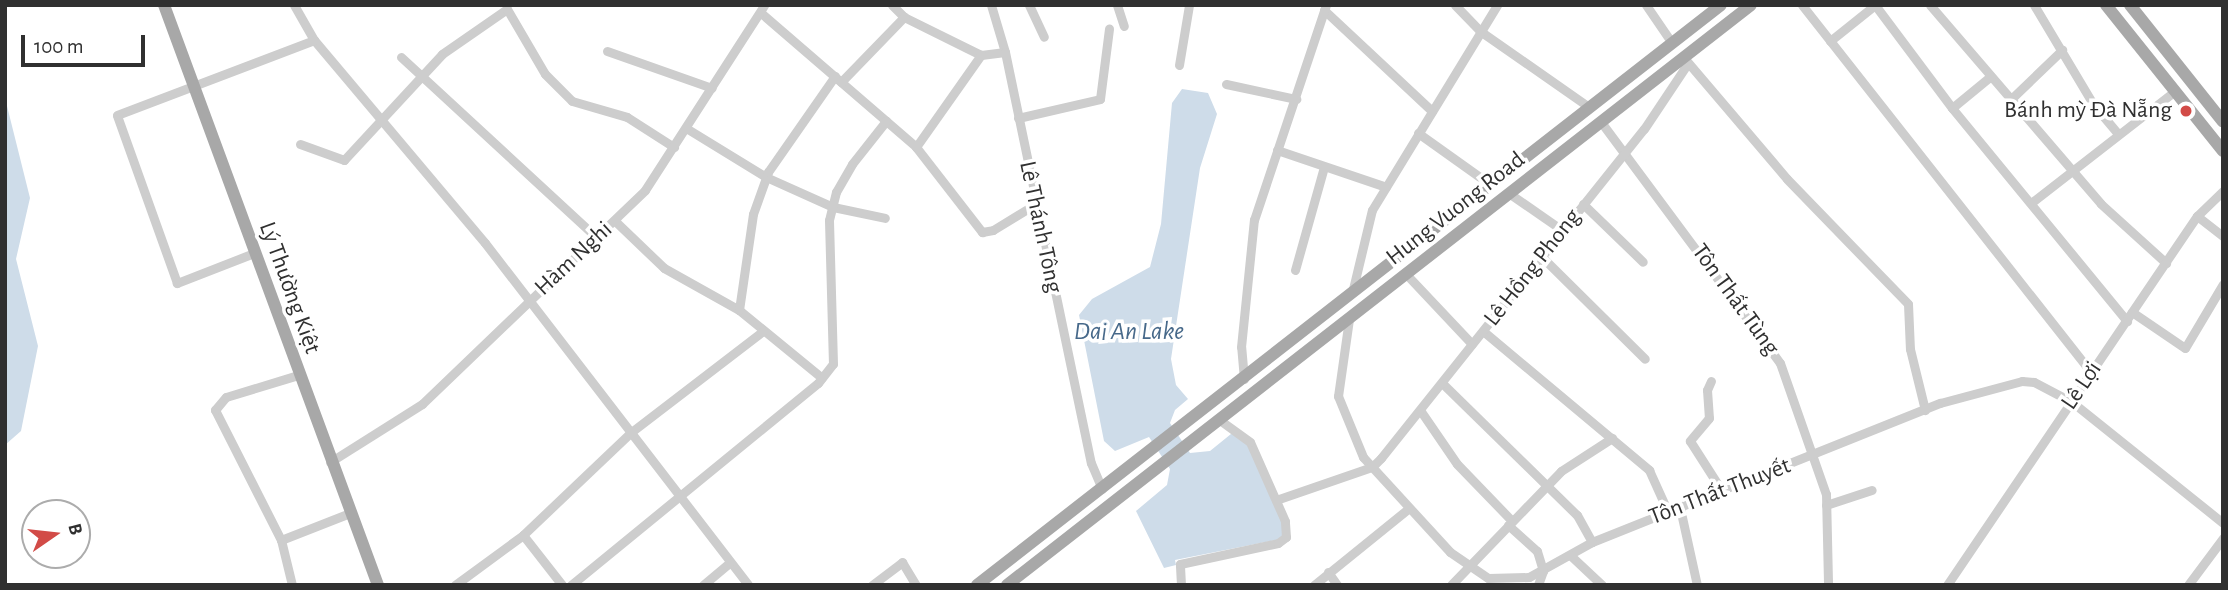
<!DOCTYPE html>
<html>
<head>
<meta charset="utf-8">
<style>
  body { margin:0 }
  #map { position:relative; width:2228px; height:590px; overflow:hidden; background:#fff; font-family:"Alegreya Sans",sans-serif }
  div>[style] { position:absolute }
  .water>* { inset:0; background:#cedce9 }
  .minor>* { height:9px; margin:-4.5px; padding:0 4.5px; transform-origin:4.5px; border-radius:4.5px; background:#cdcdcd }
  .major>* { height:12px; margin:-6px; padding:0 6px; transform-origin:6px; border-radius:6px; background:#a8a8a8 }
  .dots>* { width:19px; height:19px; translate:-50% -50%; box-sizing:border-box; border:4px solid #fff; border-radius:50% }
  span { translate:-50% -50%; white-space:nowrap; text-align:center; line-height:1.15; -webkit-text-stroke:7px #fff; paint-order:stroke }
  .poi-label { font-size:24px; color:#303030 }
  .right { translate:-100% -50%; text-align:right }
  .street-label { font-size:24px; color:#303030 }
  .water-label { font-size:26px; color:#47698a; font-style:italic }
  .frame { position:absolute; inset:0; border:7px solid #303030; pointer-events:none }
  .north { position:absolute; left:21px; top:499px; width:70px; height:70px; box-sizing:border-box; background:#fff; border:2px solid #acacac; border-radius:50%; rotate:76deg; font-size:19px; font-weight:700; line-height:28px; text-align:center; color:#303030 }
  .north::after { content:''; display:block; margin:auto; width:24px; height:32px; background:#d24b47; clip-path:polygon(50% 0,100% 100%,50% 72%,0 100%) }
  .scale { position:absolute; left:21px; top:35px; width:124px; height:32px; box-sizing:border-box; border:4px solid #303030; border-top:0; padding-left:9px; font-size:21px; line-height:24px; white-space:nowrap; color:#303030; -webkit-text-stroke:5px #fff; paint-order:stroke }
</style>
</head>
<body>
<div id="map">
  <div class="water">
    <i style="clip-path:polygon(1182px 89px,1208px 93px,1217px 114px,1200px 168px,1171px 359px,1176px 385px,1188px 399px,1175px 410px,1170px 423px,1190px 453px,1210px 451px,1231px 434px,1243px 435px,1289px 528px,1286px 538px,1175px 560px,1176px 565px,1164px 568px,1136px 511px,1167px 485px,1170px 469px,1149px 437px,1115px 451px,1104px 441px,1079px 315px,1092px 299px,1150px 267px,1161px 224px,1172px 103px)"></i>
    <i style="clip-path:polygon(5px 98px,30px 198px,16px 259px,38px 346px,21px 431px,5px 445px)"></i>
  </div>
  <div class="minor">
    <i style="left:294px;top:5px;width:40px;rotate:60.3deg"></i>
    <i style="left:314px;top:40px;width:265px;rotate:49.9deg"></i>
    <i style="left:485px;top:243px;width:431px;rotate:52.4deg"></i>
    <i style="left:892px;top:5px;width:17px;rotate:45deg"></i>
    <i style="left:904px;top:17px;width:86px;rotate:26.3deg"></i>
    <i style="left:981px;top:55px;width:24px;rotate:-7deg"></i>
    <i style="left:991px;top:5px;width:49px;rotate:73.4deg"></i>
    <i style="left:1005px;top:52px;width:420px;rotate:78.2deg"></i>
    <i style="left:1091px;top:463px;width:28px;rotate:67deg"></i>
    <i style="left:1029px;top:5px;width:35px;rotate:65deg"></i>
    <i style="left:1117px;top:5px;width:22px;rotate:72deg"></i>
    <i style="left:1455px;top:5px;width:36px;rotate:46deg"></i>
    <i style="left:1480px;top:31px;width:133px;rotate:34.9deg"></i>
    <i style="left:1646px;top:5px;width:46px;rotate:55.6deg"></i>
    <i style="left:1802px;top:5px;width:469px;rotate:51.8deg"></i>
    <i style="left:1875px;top:5px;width:129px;rotate:53.2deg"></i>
    <i style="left:1952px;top:108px;width:276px;rotate:50.6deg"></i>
    <i style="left:1930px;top:5px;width:262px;rotate:49.3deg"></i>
    <i style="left:2101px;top:204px;width:88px;rotate:42.2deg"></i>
    <i style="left:2034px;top:5px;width:115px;rotate:59.2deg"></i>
    <i style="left:2093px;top:104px;width:39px;rotate:50deg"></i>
    <i style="left:1324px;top:10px;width:148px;rotate:43.1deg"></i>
    <i style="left:761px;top:13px;width:205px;rotate:40.8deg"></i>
    <i style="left:916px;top:147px;width:108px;rotate:52.2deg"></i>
    <i style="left:982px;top:232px;width:11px;rotate:-10deg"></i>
    <i style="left:993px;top:230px;width:48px;rotate:-31.4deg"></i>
    <i style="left:1830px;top:41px;width:58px;rotate:-38.7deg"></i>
    <i style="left:607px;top:51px;width:111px;rotate:19.4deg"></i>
    <i style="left:401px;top:57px;width:265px;rotate:42.7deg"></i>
    <i style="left:1685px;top:59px;width:157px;rotate:49.6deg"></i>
    <i style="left:1787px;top:179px;width:174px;rotate:45.9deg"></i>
    <i style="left:1908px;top:304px;width:45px;rotate:87.5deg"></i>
    <i style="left:1910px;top:349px;width:63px;rotate:76.2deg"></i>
    <i style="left:1179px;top:65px;width:61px;rotate:-80.5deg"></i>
    <i style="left:841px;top:82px;width:91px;rotate:-45.9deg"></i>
    <i style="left:1226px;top:84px;width:72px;rotate:12.1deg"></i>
    <i style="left:2009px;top:101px;width:74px;rotate:-43.9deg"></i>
    <i style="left:1952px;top:108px;width:50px;rotate:-39.4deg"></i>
    <i style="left:1018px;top:118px;width:84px;rotate:-13deg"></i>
    <i style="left:1100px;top:99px;width:71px;rotate:-82.7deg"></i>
    <i style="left:1601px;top:122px;width:300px;rotate:53.4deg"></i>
    <i style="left:1780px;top:363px;width:139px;rotate:70.7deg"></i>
    <i style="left:1826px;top:494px;width:91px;rotate:88.7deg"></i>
    <i style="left:686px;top:128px;width:94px;rotate:31.5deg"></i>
    <i style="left:766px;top:177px;width:73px;rotate:24.1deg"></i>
    <i style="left:833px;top:207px;width:53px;rotate:11.9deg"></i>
    <i style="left:1418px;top:133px;width:90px;rotate:35.5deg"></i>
    <i style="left:300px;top:144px;width:47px;rotate:20deg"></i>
    <i style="left:344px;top:160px;width:144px;rotate:-47.2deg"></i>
    <i style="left:442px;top:54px;width:79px;rotate:-34.7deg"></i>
    <i style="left:507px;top:9px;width:75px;rotate:59.7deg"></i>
    <i style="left:545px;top:74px;width:38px;rotate:45deg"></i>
    <i style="left:572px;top:101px;width:57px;rotate:16.2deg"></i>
    <i style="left:627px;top:117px;width:56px;rotate:32.6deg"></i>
    <i style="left:916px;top:147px;width:113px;rotate:-54.8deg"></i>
    <i style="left:1277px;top:150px;width:115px;rotate:18.7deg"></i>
    <i style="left:1510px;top:194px;width:63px;rotate:34.7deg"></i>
    <i style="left:2031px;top:203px;width:182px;rotate:-37.9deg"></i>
    <i style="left:1583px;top:204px;width:83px;rotate:44deg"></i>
    <i style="left:2197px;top:216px;width:33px;rotate:38deg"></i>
    <i style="left:615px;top:221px;width:68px;rotate:43.8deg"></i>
    <i style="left:664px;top:268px;width:86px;rotate:29.2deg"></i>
    <i style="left:739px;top:310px;width:107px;rotate:39.3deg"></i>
    <i style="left:254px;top:253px;width:83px;rotate:158.7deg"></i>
    <i style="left:177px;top:283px;width:178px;rotate:-109.7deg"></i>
    <i style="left:117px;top:115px;width:211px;rotate:-20.8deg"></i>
    <i style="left:1541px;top:256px;width:146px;rotate:44.7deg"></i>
    <i style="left:1295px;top:270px;width:107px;rotate:-74.3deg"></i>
    <i style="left:1406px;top:274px;width:96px;rotate:46.7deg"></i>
    <i style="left:1352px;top:293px;width:85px;rotate:-76.5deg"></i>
    <i style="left:1372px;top:210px;width:240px;rotate:-58.6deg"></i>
    <i style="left:739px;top:310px;width:97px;rotate:-81.7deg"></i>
    <i style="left:753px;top:214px;width:45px;rotate:-70.3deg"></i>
    <i style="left:768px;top:172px;width:117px;rotate:-55.1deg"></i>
    <i style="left:2132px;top:312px;width:64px;rotate:34.2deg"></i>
    <i style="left:2185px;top:348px;width:74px;rotate:-59.3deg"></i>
    <i style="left:1349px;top:319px;width:78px;rotate:98.1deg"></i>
    <i style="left:1338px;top:396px;width:66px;rotate:67.7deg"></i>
    <i style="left:1363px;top:457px;width:129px;rotate:47.5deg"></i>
    <i style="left:1450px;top:552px;width:46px;rotate:34.4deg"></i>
    <i style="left:1488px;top:578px;width:41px;rotate:-1.4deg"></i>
    <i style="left:1529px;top:577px;width:72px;rotate:-29.1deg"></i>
    <i style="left:1592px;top:542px;width:375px;rotate:-21.8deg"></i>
    <i style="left:1940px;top:403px;width:85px;rotate:-15deg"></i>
    <i style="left:2022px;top:381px;width:12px;rotate:5deg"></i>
    <i style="left:2034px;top:382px;width:43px;rotate:27.8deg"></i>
    <i style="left:2072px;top:402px;width:193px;rotate:38.7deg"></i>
    <i style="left:1483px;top:331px;width:217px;rotate:39.9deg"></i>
    <i style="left:1649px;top:470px;width:46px;rotate:65.7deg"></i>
    <i style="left:1244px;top:379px;width:32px;rotate:-95deg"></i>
    <i style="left:1241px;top:347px;width:128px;rotate:-84.2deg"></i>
    <i style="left:1254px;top:220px;width:227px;rotate:-71.5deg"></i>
    <i style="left:1711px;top:381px;width:10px;rotate:114deg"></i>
    <i style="left:1707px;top:390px;width:28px;rotate:86deg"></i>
    <i style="left:1709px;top:418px;width:30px;rotate:130deg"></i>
    <i style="left:1690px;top:441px;width:59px;rotate:57.4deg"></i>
    <i style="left:1442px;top:383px;width:189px;rotate:44.4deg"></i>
    <i style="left:1577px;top:515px;width:31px;rotate:61deg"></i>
    <i style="left:1420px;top:410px;width:65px;rotate:55.6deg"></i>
    <i style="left:1457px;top:464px;width:79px;rotate:46deg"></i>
    <i style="left:330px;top:462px;width:109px;rotate:-32.2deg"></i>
    <i style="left:422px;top:404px;width:309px;rotate:-43.8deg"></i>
    <i style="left:645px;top:190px;width:220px;rotate:-57.2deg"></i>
    <i style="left:1276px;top:500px;width:102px;rotate:-19deg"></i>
    <i style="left:1372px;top:467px;width:13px;rotate:-45deg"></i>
    <i style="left:1381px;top:458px;width:421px;rotate:-51.4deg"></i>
    <i style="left:1644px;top:129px;width:79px;rotate:-56.3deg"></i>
    <i style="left:1826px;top:505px;width:48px;rotate:-18.1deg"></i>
    <i style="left:1680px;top:508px;width:79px;rotate:77.6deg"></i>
    <i style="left:1508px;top:525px;width:39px;rotate:42deg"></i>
    <i style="left:1537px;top:551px;width:21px;rotate:73deg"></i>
    <i style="left:1543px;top:571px;width:15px;rotate:110deg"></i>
    <i style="left:523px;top:535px;width:63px;rotate:52deg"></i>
    <i style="left:281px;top:540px;width:74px;rotate:-21.4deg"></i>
    <i style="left:1570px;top:555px;width:44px;rotate:43.2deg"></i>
    <i style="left:1328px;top:572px;width:16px;rotate:55deg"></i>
    <i style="left:292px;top:585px;width:46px;rotate:-103.7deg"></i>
    <i style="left:281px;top:540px;width:146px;rotate:-116.9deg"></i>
    <i style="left:215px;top:410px;width:17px;rotate:-50deg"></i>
    <i style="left:226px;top:397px;width:75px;rotate:-17deg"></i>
    <i style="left:455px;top:585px;width:84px;rotate:-36.3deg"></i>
    <i style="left:523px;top:535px;width:148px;rotate:-43.6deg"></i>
    <i style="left:630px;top:433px;width:168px;rotate:-37.5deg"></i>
    <i style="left:571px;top:585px;width:319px;rotate:-39.3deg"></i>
    <i style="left:818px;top:383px;width:24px;rotate:-52deg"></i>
    <i style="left:833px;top:364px;width:144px;rotate:-91.6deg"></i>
    <i style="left:829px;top:220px;width:29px;rotate:-76deg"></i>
    <i style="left:836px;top:192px;width:32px;rotate:-60deg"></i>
    <i style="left:852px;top:164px;width:55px;rotate:-51.7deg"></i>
    <i style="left:703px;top:585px;width:35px;rotate:-40deg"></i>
    <i style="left:872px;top:585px;width:38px;rotate:-37deg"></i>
    <i style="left:902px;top:562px;width:27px;rotate:59deg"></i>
    <i style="left:1181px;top:585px;width:21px;rotate:-93deg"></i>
    <i style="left:1180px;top:564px;width:100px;rotate:-12.1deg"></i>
    <i style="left:1278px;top:543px;width:10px;rotate:-37deg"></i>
    <i style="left:1286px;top:537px;width:16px;rotate:-94deg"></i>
    <i style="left:1285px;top:521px;width:86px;rotate:-113.9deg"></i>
    <i style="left:1250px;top:442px;width:36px;rotate:-144deg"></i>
    <i style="left:1314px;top:585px;width:122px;rotate:-39deg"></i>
    <i style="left:1451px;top:585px;width:158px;rotate:-46deg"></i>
    <i style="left:1561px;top:471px;width:61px;rotate:-32.9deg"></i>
    <i style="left:1947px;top:585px;width:446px;rotate:-55.9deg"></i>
    <i style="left:2197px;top:216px;width:36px;rotate:-44deg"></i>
    <i style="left:2188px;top:585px;width:59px;rotate:-53.3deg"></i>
  </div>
  <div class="major">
    <i style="left:164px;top:5px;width:618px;rotate:69.75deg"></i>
    <i style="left:2106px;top:5px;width:187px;rotate:51.3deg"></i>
    <i style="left:2130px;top:5px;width:149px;rotate:51.5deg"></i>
    <i style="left:977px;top:585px;width:943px;rotate:-37.94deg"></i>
    <i style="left:1007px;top:585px;width:943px;rotate:-37.94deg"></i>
  </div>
  <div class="dots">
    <i style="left:2186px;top:111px;background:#d24b47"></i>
  </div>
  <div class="poi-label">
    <span class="right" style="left:2172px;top:111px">Bánh mỳ Đà Nẵng</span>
  </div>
  <div class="street-label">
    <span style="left:1456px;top:209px;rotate:-38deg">Hung Vuong Road</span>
    <span style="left:1040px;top:227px;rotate:78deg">Lê Thánh Tông</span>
    <span style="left:574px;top:259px;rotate:-43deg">Hàm Nghi</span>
    <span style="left:1533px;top:268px;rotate:-52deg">Lê Hồng Phong</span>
    <span style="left:289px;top:288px;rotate:70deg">Lý Thường Kiệt</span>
    <span style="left:1735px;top:300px;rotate:54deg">Tôn Thất Tùng</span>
    <span style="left:2082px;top:386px;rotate:-56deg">Lê Lợi</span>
    <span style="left:1720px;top:492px;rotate:-21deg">Tôn Thất Thuyết</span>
  </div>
  <div class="water-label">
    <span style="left:1129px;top:332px">Dai An Lake</span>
  </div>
  <div class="frame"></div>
  <div class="north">B</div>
  <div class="scale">100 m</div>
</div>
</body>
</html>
